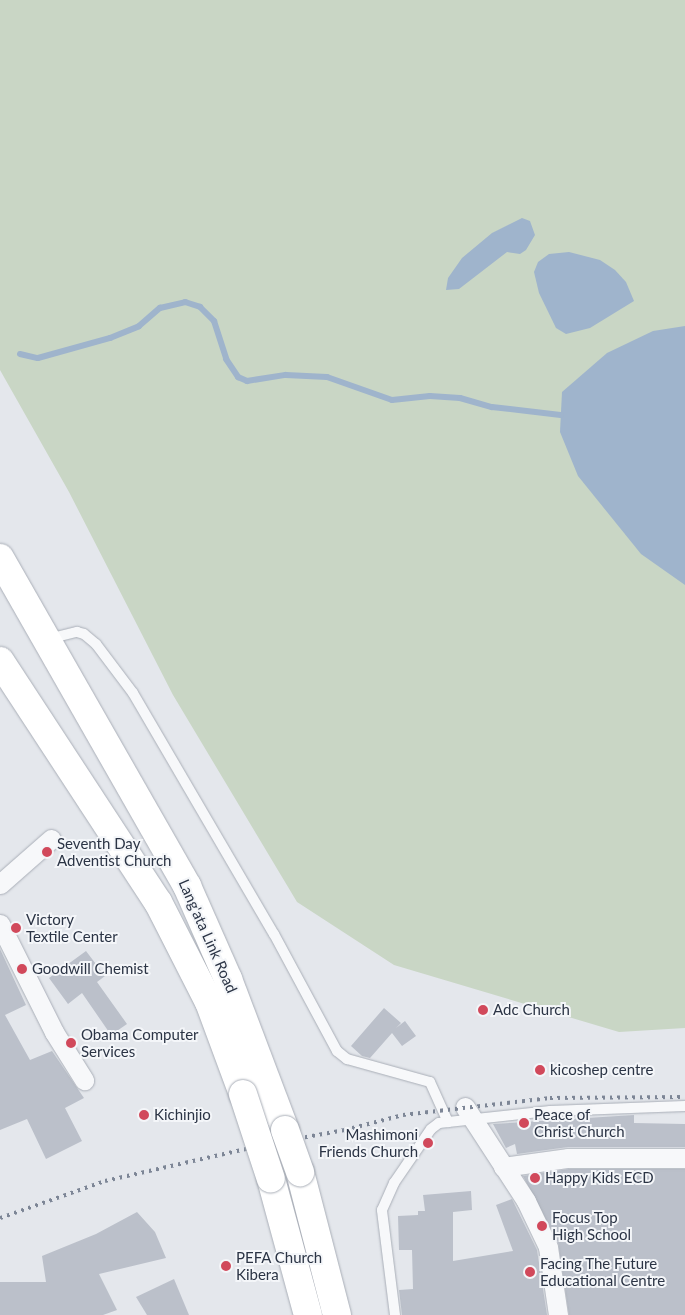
<!DOCTYPE html>
<html>
<head>
<meta charset="utf-8">
<style>
  body { margin:0 }
  #map { position:relative; width:685px; height:1315px; overflow:hidden; background:#e4e7ec; font-family:Lato,sans-serif }
  div>[style] { position:absolute }
  .green>* { inset:0; background:#c9d6c5 }
  .water>* { inset:0; background:#9fb4cc }
  .stream>* { height:6px; margin:-3px; padding:0 3px; transform-origin:3px; border-radius:3px; background:#9fb4cc }
  .building>* { inset:0; background:#bbc0ca }
  .roads { filter:drop-shadow(0 0 1px #a9aeb7) drop-shadow(0 0 1px #a9aeb7) }
  .service>* { height:10px; margin:-5px; padding:0 5px; transform-origin:5px; border-radius:5px; background:#f7f8fa }
  .minor>* { height:19px; margin:-9.5px; padding:0 9.5px; transform-origin:9.5px; border-radius:9.5px; background:#f7f8fa }
  .secondary>* { height:28px; margin:-14px; padding:0 14px; transform-origin:14px; border-radius:14px; background:#fff }
  .rail>* { height:4px; margin-top:-2px; transform-origin:0; background:repeating-linear-gradient(90deg,#7d8696 0 2.5px,transparent 0 7.5px) }
  .bridges { filter:drop-shadow(0 0 1px #a9aeb7) drop-shadow(0 0 1px #a9aeb7) }
  .secondary-bridge>* { height:28px; margin:-14px; padding:0 14px; transform-origin:14px; border-radius:14px; background:#fff }
  .dots>* { width:14px; height:14px; translate:-50% -50%; box-sizing:border-box; border:2px solid #f4f6f9; border-radius:50% }
  span { translate:-50% -50%; white-space:nowrap; text-align:center; line-height:1.15; -webkit-text-stroke:4px #f4f6f9; paint-order:stroke }
  .poi-label { font-size:15px; color:#2b3445 }
  .left { translate:0 -50%; text-align:left }
  .right { translate:-100% -50%; text-align:right }
  .street-label { font-size:15px; color:#2b3445 }
</style>
</head>
<body>
<div id="map">
  <div class="green">
    <i style="clip-path:polygon(0 0,685px 0,685px 1028px,619px 1032px,394px 965px,297px 902px,173px 695px,69px 492px,0 370px)"></i>
  </div>
  <div class="water">
    <i style="clip-path:polygon(522px 218px,530px 221px,535px 235px,526px 250px,520px 254px,507px 252px,459px 289px,446px 290px,448px 278px,462px 258px,492px 233px)"></i>
    <i style="clip-path:polygon(569px 252px,600px 260px,615px 270px,626px 282px,634px 301px,590px 328px,566px 334px,556px 328px,539px 293px,534px 272px,538px 262px,549px 254px)"></i>
    <i style="clip-path:polygon(685px 326px,685px 585px,641px 554px,578px 476px,560px 432px,562px 392px,607px 353px,653px 331px)"></i>
  </div>
  <div class="stream">
    <i style="left:20px;top:354px;width:18px;rotate:13deg"></i>
    <i style="left:38px;top:358px;width:75px;rotate:-15.5deg"></i>
    <i style="left:110px;top:338px;width:31px;rotate:-22deg"></i>
    <i style="left:139px;top:326px;width:28px;rotate:-41deg"></i>
    <i style="left:160px;top:308px;width:26px;rotate:-13deg"></i>
    <i style="left:185px;top:302px;width:16px;rotate:18deg"></i>
    <i style="left:200px;top:307px;width:20px;rotate:45deg"></i>
    <i style="left:214px;top:321px;width:40px;rotate:72deg"></i>
    <i style="left:226px;top:359px;width:22px;rotate:56deg"></i>
    <i style="left:238px;top:377px;width:10px;rotate:24deg"></i>
    <i style="left:247px;top:381px;width:39px;rotate:-9deg"></i>
    <i style="left:286px;top:375px;width:41px;rotate:2.8deg"></i>
    <i style="left:327px;top:377px;width:69px;rotate:19.5deg"></i>
    <i style="left:392px;top:400px;width:38px;rotate:-6deg"></i>
    <i style="left:430px;top:396px;width:30px;rotate:4deg"></i>
    <i style="left:460px;top:398px;width:33px;rotate:16deg"></i>
    <i style="left:492px;top:407px;width:69px;rotate:6.6deg"></i>
  </div>
  <div class="building">
    <i style="clip-path:polygon(0 949px,26px 1005px,5px 1015px,30px 1060px,52px 1051px,84px 1098px,65px 1108px,82px 1141px,46px 1159px,27px 1119px,0 1130px)"></i>
    <i style="clip-path:polygon(86px 951px,105px 976px,97px 982px,127px 1024px,111px 1035px,82px 993px,68px 1004px,49px 978px)"></i>
    <i style="clip-path:polygon(384px 1008px,401px 1023px,396px 1028px,405px 1021px,416px 1036px,402px 1046px,392px 1033px,370px 1058px,362px 1056px,351px 1046px)"></i>
    <i style="clip-path:polygon(634px 1115px,634px 1123px,685px 1124px,685px 1147px,568px 1147px,517px 1154px,515px 1144px,506px 1148px,493px 1124px)"></i>
    <i style="clip-path:polygon(569px 1169px,685px 1169px,685px 1315px,569px 1315px,558px 1242px,523px 1176px)"></i>
    <i style="clip-path:polygon(471px 1191px,472px 1210px,453px 1212px,453px 1261px,513px 1251px,496px 1205px,512px 1199px,537px 1250px,547px 1315px,402px 1315px,399px 1290px,413px 1289px,412px 1250px,399px 1250px,398px 1216px,418px 1215px,418px 1211px,425px 1211px,423px 1195px)"></i>
    <i style="clip-path:polygon(137px 1212px,155px 1232px,166px 1258px,99px 1274px,117px 1310px,103px 1315px,0 1315px,0 1282px,46px 1282px,42px 1256px,96px 1234px)"></i>
    <i style="clip-path:polygon(174px 1279px,189px 1315px,147px 1315px,136px 1297px)"></i>
  </div>
  <div class="roads">
    <div class="service">
      <i style="left:48px;top:639px;width:30px;rotate:-14deg"></i>
      <i style="left:77px;top:632px;width:7px;rotate:16deg"></i>
      <i style="left:84px;top:634px;width:16px;rotate:40deg"></i>
      <i style="left:96px;top:644px;width:61px;rotate:52.9deg"></i>
      <i style="left:133px;top:693px;width:279px;rotate:59.7deg"></i>
      <i style="left:274px;top:934px;width:133px;rotate:61.7deg"></i>
      <i style="left:337px;top:1051px;width:13px;rotate:39deg"></i>
      <i style="left:347px;top:1059px;width:86px;rotate:15.5deg"></i>
      <i style="left:430px;top:1082px;width:44px;rotate:65.8deg"></i>
      <i style="left:395px;top:1315px;width:106px;rotate:-97.1deg"></i>
      <i style="left:382px;top:1210px;width:30px;rotate:-66deg"></i>
      <i style="left:394px;top:1183px;width:65px;rotate:-55.6deg"></i>
      <i style="left:431px;top:1129px;width:10px;rotate:-37deg"></i>
      <i style="left:439px;top:1123px;width:112px;rotate:-6.2deg"></i>
      <i style="left:550px;top:1111px;width:135px;rotate:-2.1deg"></i>
    </div>
    <div class="minor">
      <i style="left:0;top:884px;width:68px;rotate:-41.4deg"></i>
      <i style="left:0;top:924px;width:121px;rotate:63.4deg"></i>
      <i style="left:54px;top:1032px;width:57px;rotate:58deg"></i>
      <i style="left:465px;top:1107px;width:112px;rotate:57deg"></i>
      <i style="left:526px;top:1201px;width:51px;rotate:64.4deg"></i>
      <i style="left:548px;top:1247px;width:69px;rotate:81.6deg"></i>
      <i style="left:503px;top:1167px;width:66px;rotate:-7.9deg"></i>
      <i style="left:568px;top:1158px;width:117px"></i>
    </div>
    <div class="secondary">
      <i style="left:0;top:558px;width:378px;rotate:60.3deg"></i>
      <i style="left:187px;top:886px;width:102px;rotate:66.2deg"></i>
      <i style="left:228px;top:979px;width:161px;rotate:69.3deg"></i>
      <i style="left:0;top:661px;width:288px;rotate:56.8deg"></i>
      <i style="left:158px;top:902px;width:112px;rotate:63deg"></i>
      <i style="left:209px;top:1002px;width:98px;rotate:69.7deg"></i>
      <i style="left:300px;top:1172px;width:148px;rotate:75.5deg"></i>
      <i style="left:271px;top:1179px;width:141px;rotate:74.8deg"></i>
    </div>
  </div>
  <div class="rail">
    <i style="left:0;top:1218px;width:111px;rotate:-19.4deg"></i>
    <i style="left:105px;top:1181px;width:167px;rotate:-12.8deg"></i>
    <i style="left:268px;top:1144px;width:78px;rotate:-10.3deg"></i>
    <i style="left:345px;top:1130px;width:60px;rotate:-14.5deg"></i>
    <i style="left:403px;top:1115px;width:148px;rotate:-6.6deg"></i>
    <i style="left:550px;top:1098px;width:135px;rotate:-0.4deg"></i>
  </div>
  <div class="bridges">
    <div class="secondary-bridge">
      <i style="left:243px;top:1094px;width:89px;rotate:71.8deg"></i>
      <i style="left:285px;top:1130px;width:45px;rotate:70.3deg"></i>
    </div>
  </div>
  <div class="dots">
    <i style="left:47px;top:852px;background:#d1495b"></i>
    <i style="left:16px;top:928px;background:#d1495b"></i>
    <i style="left:22px;top:969px;background:#d1495b"></i>
    <i style="left:483px;top:1010px;background:#d1495b"></i>
    <i style="left:71px;top:1043px;background:#d1495b"></i>
    <i style="left:540px;top:1070px;background:#d1495b"></i>
    <i style="left:144px;top:1115px;background:#d1495b"></i>
    <i style="left:524px;top:1123px;background:#d1495b"></i>
    <i style="left:428px;top:1143px;background:#d1495b"></i>
    <i style="left:535px;top:1178px;background:#d1495b"></i>
    <i style="left:542px;top:1226px;background:#d1495b"></i>
    <i style="left:226px;top:1266px;background:#d1495b"></i>
    <i style="left:530px;top:1272px;background:#d1495b"></i>
  </div>
  <div class="poi-label">
    <span class="left" style="left:57px;top:852px">Seventh Day<br>Adventist Church</span>
    <span class="left" style="left:26px;top:928px">Victory<br>Textile Center</span>
    <span class="left" style="left:32px;top:969px">Goodwill Chemist</span>
    <span class="left" style="left:493px;top:1010px">Adc Church</span>
    <span class="left" style="left:81px;top:1043px">Obama Computer<br>Services</span>
    <span class="left" style="left:550px;top:1070px">kicoshep centre</span>
    <span class="left" style="left:534px;top:1123px">Peace of<br>Christ Church</span>
    <span class="left" style="left:154px;top:1115px">Kichinjio</span>
    <span class="right" style="left:418px;top:1143px">Mashimoni<br>Friends Church</span>
    <span class="left" style="left:545px;top:1178px">Happy Kids ECD</span>
    <span class="left" style="left:552px;top:1226px">Focus Top<br>High School</span>
    <span class="left" style="left:236px;top:1266px">PEFA Church<br>Kibera</span>
    <span class="left" style="left:540px;top:1272px">Facing The Future<br>Educational Centre</span>
  </div>
  <div class="street-label">
    <span style="left:208px;top:936px;rotate:66deg">Lang'ata Link Road</span>
  </div>
</div>
</body>
</html>
